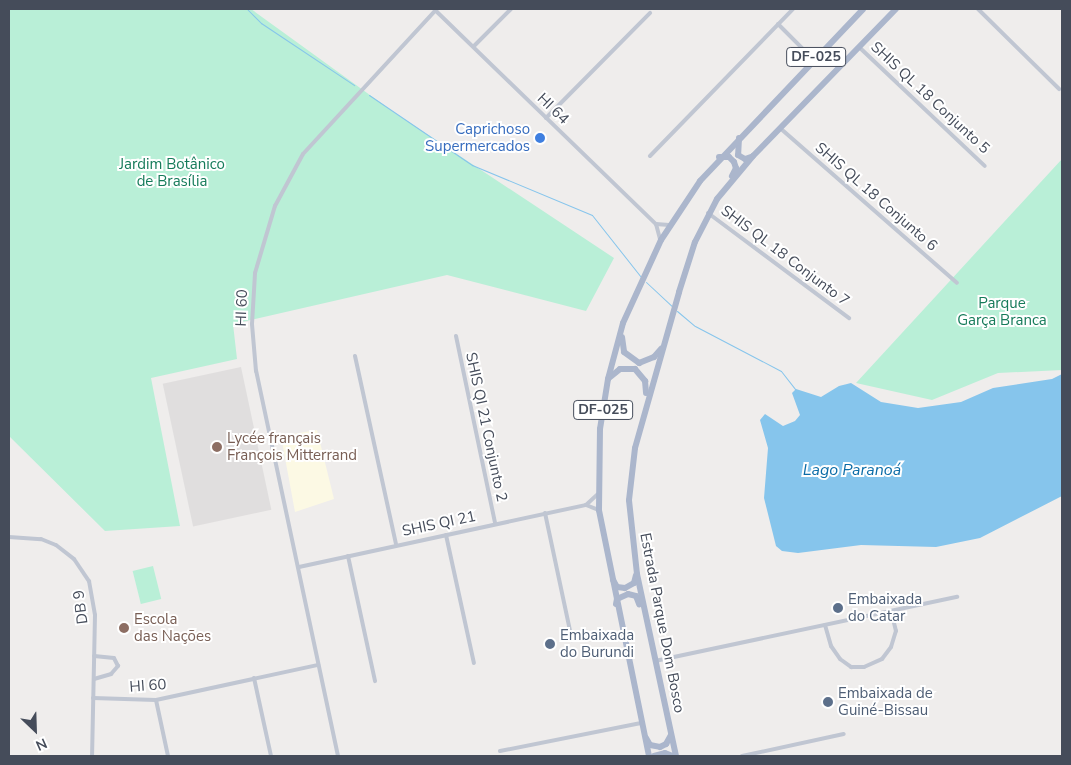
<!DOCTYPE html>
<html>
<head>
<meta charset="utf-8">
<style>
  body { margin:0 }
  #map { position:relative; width:1071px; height:765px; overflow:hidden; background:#efedec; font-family:"Nunito Sans",sans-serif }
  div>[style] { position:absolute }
  .commercial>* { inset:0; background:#fcf9e4 }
  .education>* { inset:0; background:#e0dede; transform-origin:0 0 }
  .green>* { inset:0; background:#b9efd7; transform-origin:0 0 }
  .water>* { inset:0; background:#86c5ec }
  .stream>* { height:1px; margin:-0.5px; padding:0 0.5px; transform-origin:0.5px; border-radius:0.5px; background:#86c5ec }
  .minor>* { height:4px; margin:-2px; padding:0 2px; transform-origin:2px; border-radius:2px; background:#c0c6d2 }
  .primary>* { height:6px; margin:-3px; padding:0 3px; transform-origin:3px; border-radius:3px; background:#abb6cc }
  .dots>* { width:14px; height:14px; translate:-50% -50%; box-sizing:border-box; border:2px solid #fff; border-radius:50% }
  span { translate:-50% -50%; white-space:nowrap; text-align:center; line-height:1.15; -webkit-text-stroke:4px #fff; paint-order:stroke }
  .shield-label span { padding:1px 4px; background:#fff; border:1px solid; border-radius:4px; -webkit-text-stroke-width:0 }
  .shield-label { font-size:14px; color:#454c5a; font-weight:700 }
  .street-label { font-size:15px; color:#454c5a }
  .shop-label { font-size:15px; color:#366cbe }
  .right { translate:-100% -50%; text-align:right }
  .park-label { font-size:15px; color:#167b5a }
  .education-label { font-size:15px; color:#785e54 }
  .left { translate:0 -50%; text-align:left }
  .service-label { font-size:15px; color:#4e5e75 }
  .water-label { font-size:16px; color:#0b6ca7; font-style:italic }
  .frame { position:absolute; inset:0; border:10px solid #454c5a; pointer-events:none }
  .north { position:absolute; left:10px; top:705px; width:50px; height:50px; -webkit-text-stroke:4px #fff; paint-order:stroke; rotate:156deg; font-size:14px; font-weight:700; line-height:20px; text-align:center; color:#454c5a }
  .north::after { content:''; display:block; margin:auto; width:18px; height:22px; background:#454c5a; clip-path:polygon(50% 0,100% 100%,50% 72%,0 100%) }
</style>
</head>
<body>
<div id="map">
  <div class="commercial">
    <i style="clip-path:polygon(317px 430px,334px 499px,295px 512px,281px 436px)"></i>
  </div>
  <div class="education">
    <i style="left:241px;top:367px;width:146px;height:80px;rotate:78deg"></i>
  </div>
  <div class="green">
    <i style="clip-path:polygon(9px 9px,251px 9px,392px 111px,614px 258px,586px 311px,447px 275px,233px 324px,237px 359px,151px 378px,180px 526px,105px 531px,9px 436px)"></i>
    <i style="clip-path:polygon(1062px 159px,1062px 370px,998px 373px,932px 400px,856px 383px)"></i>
    <i style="left:153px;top:566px;width:34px;height:21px;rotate:76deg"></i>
  </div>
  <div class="water">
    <i style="clip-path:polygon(1062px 374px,1062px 496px,980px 538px,936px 547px,861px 545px,798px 553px,782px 551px,776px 546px,764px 498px,768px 448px,760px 420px,765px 414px,783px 426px,795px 421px,800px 415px,792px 393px,796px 389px,821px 397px,839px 386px,851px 383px,881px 402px,918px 408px,961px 402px,993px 388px,1052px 379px)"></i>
  </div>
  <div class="stream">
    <i style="left:247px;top:9px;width:20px;rotate:45deg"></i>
    <i style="left:261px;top:23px;width:112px;rotate:33.7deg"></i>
    <i style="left:369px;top:95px;width:125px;rotate:34.2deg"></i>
    <i style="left:472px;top:165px;width:130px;rotate:22.6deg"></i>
    <i style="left:592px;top:215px;width:79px;rotate:51.7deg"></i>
    <i style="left:646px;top:282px;width:35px;rotate:43deg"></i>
    <i style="left:677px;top:311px;width:23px;rotate:40deg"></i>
    <i style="left:695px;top:326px;width:97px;rotate:27.6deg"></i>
    <i style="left:781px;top:371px;width:23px;rotate:52deg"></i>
  </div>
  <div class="minor">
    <i style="left:978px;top:9px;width:114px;rotate:44.6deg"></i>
    <i style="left:435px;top:10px;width:308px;rotate:44.1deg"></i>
    <i style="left:656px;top:224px;width:16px;rotate:75deg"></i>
    <i style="left:778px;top:24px;width:51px;rotate:45deg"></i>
    <i style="left:474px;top:46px;width:52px;rotate:-45deg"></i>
    <i style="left:859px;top:47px;width:173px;rotate:43.4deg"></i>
    <i style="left:546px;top:118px;width:148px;rotate:-45.3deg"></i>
    <i style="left:780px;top:128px;width:235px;rotate:41.2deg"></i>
    <i style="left:650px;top:156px;width:205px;rotate:-45.8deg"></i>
    <i style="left:708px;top:213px;width:176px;rotate:36.7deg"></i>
    <i style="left:656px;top:224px;width:13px;rotate:4deg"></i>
    <i style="left:456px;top:336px;width:191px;rotate:78.2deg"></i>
    <i style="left:355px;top:356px;width:192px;rotate:77.7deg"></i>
    <i style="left:586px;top:505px;width:14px;rotate:21deg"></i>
    <i style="left:545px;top:513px;width:130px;rotate:78deg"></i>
    <i style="left:446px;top:535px;width:131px;rotate:77.7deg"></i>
    <i style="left:9px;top:537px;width:32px;rotate:4deg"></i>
    <i style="left:41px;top:539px;width:16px;rotate:22deg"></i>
    <i style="left:56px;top:545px;width:23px;rotate:38deg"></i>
    <i style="left:74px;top:559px;width:27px;rotate:56deg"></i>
    <i style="left:89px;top:581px;width:35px;rotate:80deg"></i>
    <i style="left:95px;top:615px;width:141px;rotate:91.2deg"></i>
    <i style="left:348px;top:556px;width:128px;rotate:77.8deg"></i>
    <i style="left:299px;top:567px;width:294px;rotate:-12.2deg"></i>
    <i style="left:586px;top:505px;width:16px;rotate:-43deg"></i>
    <i style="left:825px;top:625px;width:22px;rotate:74deg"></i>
    <i style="left:831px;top:646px;width:16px;rotate:55deg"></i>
    <i style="left:840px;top:659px;width:14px;rotate:36deg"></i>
    <i style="left:851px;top:667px;width:13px"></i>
    <i style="left:864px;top:667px;width:20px;rotate:-24deg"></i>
    <i style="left:882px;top:659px;width:15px;rotate:-53deg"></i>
    <i style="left:891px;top:647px;width:17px;rotate:-73deg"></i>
    <i style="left:896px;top:631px;width:21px;rotate:-104deg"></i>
    <i style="left:655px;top:661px;width:309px;rotate:-12deg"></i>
    <i style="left:254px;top:678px;width:80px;rotate:77.7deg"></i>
    <i style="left:94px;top:679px;width:18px;rotate:-16deg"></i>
    <i style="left:111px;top:674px;width:11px;rotate:-49deg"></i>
    <i style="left:118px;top:666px;width:9px;rotate:-117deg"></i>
    <i style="left:114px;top:658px;width:20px;rotate:-174deg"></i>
    <i style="left:93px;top:698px;width:63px;rotate:1.8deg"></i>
    <i style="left:156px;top:700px;width:166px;rotate:-12.2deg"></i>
    <i style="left:156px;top:700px;width:57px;rotate:77.9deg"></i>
    <i style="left:500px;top:751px;width:145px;rotate:-11.2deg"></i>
    <i style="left:338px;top:756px;width:394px;rotate:-102deg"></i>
    <i style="left:256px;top:371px;width:47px;rotate:-94.9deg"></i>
    <i style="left:252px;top:324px;width:51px;rotate:-86.6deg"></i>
    <i style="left:255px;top:273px;width:70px;rotate:-73.4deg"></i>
    <i style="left:275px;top:206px;width:59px;rotate:-61.7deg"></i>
    <i style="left:303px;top:154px;width:197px;rotate:-47.3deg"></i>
    <i style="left:742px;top:756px;width:104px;rotate:-12.2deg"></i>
  </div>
  <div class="primary">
    <i style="left:739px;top:138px;width:17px;rotate:93deg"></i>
    <i style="left:738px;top:155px;width:8px;rotate:30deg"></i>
    <i style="left:745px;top:159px;width:6px;rotate:-18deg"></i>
    <i style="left:719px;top:157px;width:10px"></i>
    <i style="left:729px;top:157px;width:7px;rotate:45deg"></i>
    <i style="left:734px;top:162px;width:6px;rotate:72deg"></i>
    <i style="left:736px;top:168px;width:9px;rotate:117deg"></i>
    <i style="left:622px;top:337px;width:15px;rotate:82deg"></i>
    <i style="left:624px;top:352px;width:19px;rotate:36deg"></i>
    <i style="left:639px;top:363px;width:16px;rotate:-22deg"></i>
    <i style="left:654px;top:357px;width:11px;rotate:-49deg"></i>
    <i style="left:609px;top:378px;width:14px;rotate:-39deg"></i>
    <i style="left:620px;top:369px;width:15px"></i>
    <i style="left:635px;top:369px;width:16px;rotate:50deg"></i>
    <i style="left:645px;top:381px;width:12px;rotate:85deg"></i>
    <i style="left:613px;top:580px;width:8px;rotate:60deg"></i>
    <i style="left:617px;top:587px;width:8px;rotate:7deg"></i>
    <i style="left:625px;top:588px;width:10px;rotate:-29deg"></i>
    <i style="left:634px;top:583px;width:8px;rotate:-76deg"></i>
    <i style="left:616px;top:604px;width:5px;rotate:-79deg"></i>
    <i style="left:617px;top:599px;width:12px;rotate:-24deg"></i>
    <i style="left:628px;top:594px;width:8px;rotate:14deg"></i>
    <i style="left:636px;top:596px;width:9px;rotate:69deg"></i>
    <i style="left:646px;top:738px;width:8px;rotate:60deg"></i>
    <i style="left:650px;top:745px;width:10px;rotate:11deg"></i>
    <i style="left:660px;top:747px;width:7px;rotate:-27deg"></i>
    <i style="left:666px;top:744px;width:10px;rotate:-61deg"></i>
    <i style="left:649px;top:756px;width:251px;rotate:-101.5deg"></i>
    <i style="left:599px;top:510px;width:81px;rotate:-89.3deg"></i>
    <i style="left:600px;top:429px;width:51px;rotate:-80.9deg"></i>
    <i style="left:608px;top:379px;width:58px;rotate:-75deg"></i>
    <i style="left:623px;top:323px;width:91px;rotate:-65.4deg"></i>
    <i style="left:661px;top:240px;width:71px;rotate:-56.5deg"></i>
    <i style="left:700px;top:181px;width:237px;rotate:-46.5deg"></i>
    <i style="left:654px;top:756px;width:11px;rotate:-15deg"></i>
    <i style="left:665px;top:753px;width:9px;rotate:21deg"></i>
    <i style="left:676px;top:756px;width:186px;rotate:-102.1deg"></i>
    <i style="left:637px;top:574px;width:74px;rotate:-96.2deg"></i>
    <i style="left:629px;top:500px;width:52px;rotate:-83.4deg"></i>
    <i style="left:635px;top:448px;width:162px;rotate:-74.2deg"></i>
    <i style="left:679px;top:292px;width:52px;rotate:-72.3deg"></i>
    <i style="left:695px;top:242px;width:48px;rotate:-62.9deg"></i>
    <i style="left:717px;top:199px;width:56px;rotate:-50.1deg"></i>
    <i style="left:753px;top:156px;width:205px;rotate:-45.8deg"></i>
  </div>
  <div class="dots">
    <i style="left:540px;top:138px;background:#3f7fe0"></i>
    <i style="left:217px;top:447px;background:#8d6e63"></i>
    <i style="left:838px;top:608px;background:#5c6f8a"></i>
    <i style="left:124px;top:628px;background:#8d6e63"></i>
    <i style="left:550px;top:644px;background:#5c6f8a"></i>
    <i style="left:828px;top:702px;background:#5c6f8a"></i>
  </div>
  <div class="shield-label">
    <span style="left:816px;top:57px">DF-025</span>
    <span style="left:603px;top:410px">DF-025</span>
  </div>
  <div class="street-label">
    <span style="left:930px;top:98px;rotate:43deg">SHIS QL 18 Conjunto 5</span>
    <span style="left:553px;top:109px;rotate:44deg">HI 64</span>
    <span style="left:876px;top:197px;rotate:41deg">SHIS QL 18 Conjunto 6</span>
    <span style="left:785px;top:256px;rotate:37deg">SHIS QL 18 Conjunto 7</span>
    <span style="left:242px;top:308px;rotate:-88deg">HI 60</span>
    <span style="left:486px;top:427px;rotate:78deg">SHIS QI 21 Conjunto 2</span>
    <span style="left:439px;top:524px;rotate:-12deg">SHIS QI 21</span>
    <span style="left:81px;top:607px;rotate:-97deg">DB 9</span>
    <span style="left:662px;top:623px;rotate:79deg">Estrada Parque Dom Bosco</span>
    <span style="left:148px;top:686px;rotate:-4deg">HI 60</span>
  </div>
  <div class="shop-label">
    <span class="right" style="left:530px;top:138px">Caprichoso<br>Supermercados</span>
  </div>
  <div class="park-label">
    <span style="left:172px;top:173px">Jardim Botânico<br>de Brasília</span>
    <span style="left:1002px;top:312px">Parque<br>Garça Branca</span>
  </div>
  <div class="education-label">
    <span class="left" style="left:227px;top:447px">Lycée français<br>François Mitterrand</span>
    <span class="left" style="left:134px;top:628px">Escola<br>das Nações</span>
  </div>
  <div class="service-label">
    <span class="left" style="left:848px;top:608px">Embaixada<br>do Catar</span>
    <span class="left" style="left:560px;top:644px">Embaixada<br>do Burundi</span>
    <span class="left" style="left:838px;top:702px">Embaixada de<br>Guiné-Bissau</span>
  </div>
  <div class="water-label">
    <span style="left:852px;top:470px">Lago Paranoá</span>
  </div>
  <div class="frame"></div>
  <div class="north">N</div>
</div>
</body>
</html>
